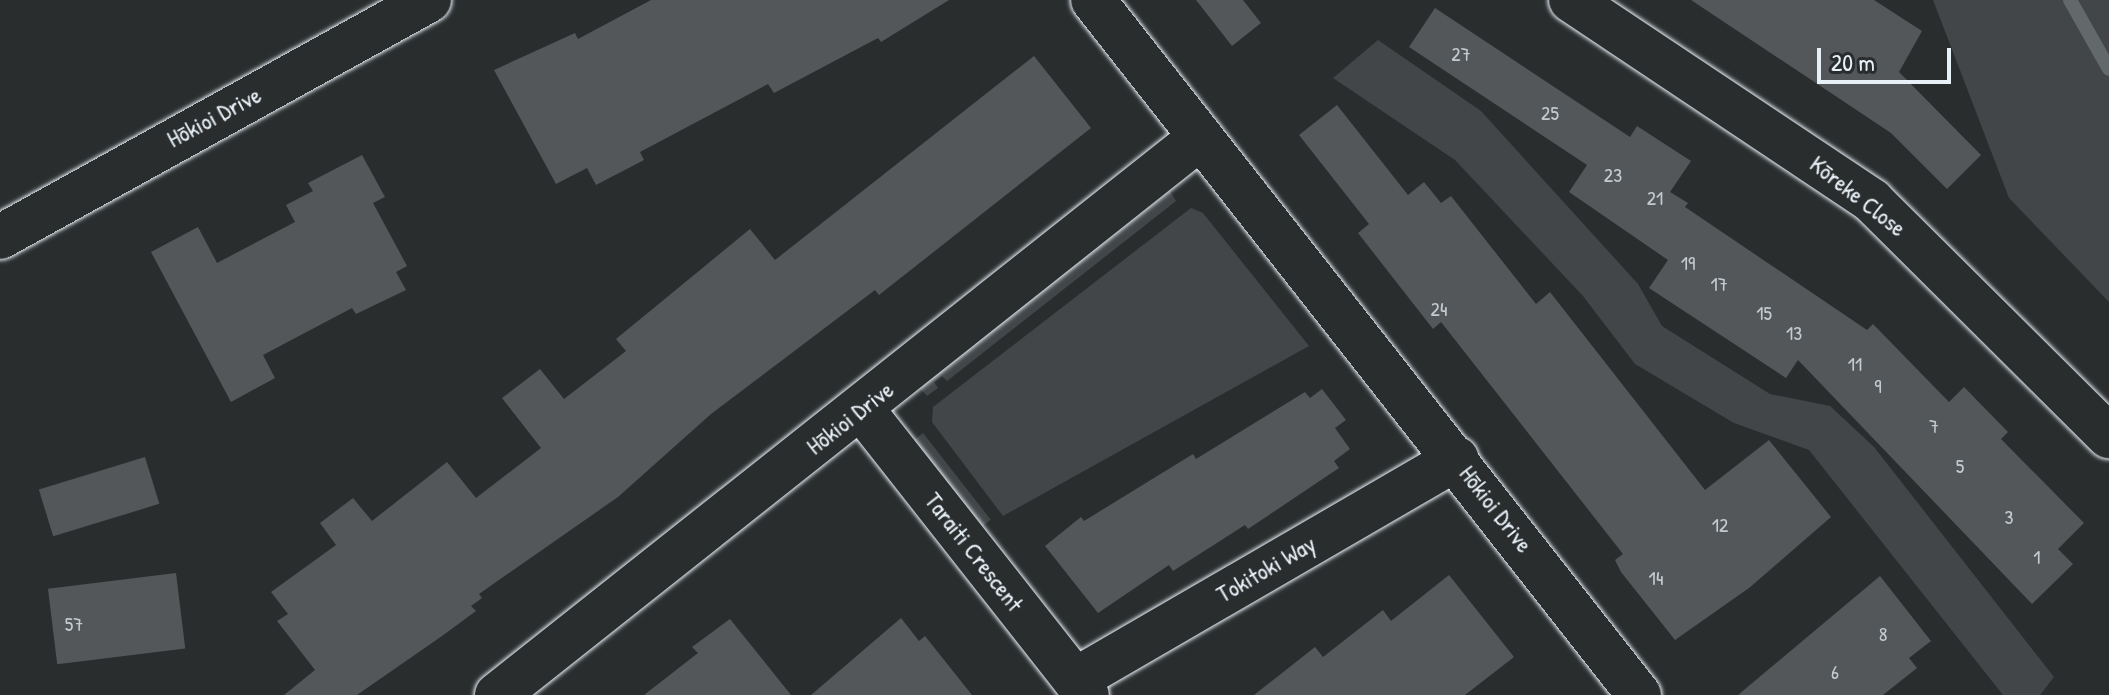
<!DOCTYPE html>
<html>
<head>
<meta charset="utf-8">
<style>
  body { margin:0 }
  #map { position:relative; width:2109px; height:695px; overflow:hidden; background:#2a2d2e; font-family:"Patrick Hand",sans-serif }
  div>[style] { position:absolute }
  .green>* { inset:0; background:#424648; transform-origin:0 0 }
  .stream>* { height:14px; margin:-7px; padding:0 7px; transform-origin:7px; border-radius:7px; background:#63686b }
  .building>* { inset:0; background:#535759; transform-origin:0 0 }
  .roads { filter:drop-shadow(0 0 2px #e8f1f8) drop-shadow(0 0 2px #e8f1f8) }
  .minor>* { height:44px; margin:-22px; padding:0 22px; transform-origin:22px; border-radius:22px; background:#2a2d2e }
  span { translate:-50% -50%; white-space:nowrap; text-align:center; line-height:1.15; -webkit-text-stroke:6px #2a2d2e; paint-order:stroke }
  .number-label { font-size:20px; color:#c3cad0 }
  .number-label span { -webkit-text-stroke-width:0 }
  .street-label { font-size:24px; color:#e8f1f8 }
  .scale { position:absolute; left:1817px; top:48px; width:134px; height:36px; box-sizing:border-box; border:4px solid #e8f1f8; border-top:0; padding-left:10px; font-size:24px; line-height:28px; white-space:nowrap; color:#e8f1f8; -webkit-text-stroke:6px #2a2d2e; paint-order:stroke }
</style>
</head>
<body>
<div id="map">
  <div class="green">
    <i style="clip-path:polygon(1933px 0,2109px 0,2109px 302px,2009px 198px)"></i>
    <i style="clip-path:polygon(1378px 40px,1481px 111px,1638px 284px,1662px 326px,1770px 394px,1830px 406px,1874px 447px,2054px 677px,2040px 695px,2003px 695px,1809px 450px,1734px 423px,1635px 364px,1583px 296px,1455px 160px,1333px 78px)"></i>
    <i style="clip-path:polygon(1170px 191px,1176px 201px,947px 381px,942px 376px,934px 382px,938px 388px,927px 396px,919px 387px)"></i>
    <i style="clip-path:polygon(1191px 208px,1203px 213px,1309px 346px,1003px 516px,932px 422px,933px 407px)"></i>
    <i style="left:923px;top:433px;width:110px;height:12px;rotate:52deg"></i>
  </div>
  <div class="stream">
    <i style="left:2070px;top:0;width:79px;rotate:60.5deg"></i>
  </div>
  <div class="building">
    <i style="clip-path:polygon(651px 0,949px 0,881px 42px,878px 38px,774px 93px,768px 84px,640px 152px,644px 160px,596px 185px,587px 168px,556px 184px,494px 70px,575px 33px,578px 39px)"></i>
    <i style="clip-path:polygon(1196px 0,1243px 0,1261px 23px,1232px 46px)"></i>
    <i style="clip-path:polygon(1691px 0,1874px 0,1922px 31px,1899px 72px,1981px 155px,1947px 189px,1891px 133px)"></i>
    <i style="clip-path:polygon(1435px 8px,1630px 137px,1637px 126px,1691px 161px,1670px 192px,1688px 203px,1685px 207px,1867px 330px,1873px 324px,1949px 402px,1964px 387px,2008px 432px,2001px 439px,2084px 523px,2058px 549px,2073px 564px,2032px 604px,1798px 360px,1786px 378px,1649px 288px,1668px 260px,1569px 192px,1587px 165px,1409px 47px)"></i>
    <i style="clip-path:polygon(1034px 56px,1091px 128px,879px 295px,875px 290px,711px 414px,618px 497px,479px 594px,482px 598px,471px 606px,476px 611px,442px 636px,357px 695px,284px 695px,315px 670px,277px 621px,288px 614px,271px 592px,336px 545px,320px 523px,353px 498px,372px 521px,447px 462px,476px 498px,541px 448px,502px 398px,540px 369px,564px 399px,626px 351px,616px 339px,750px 229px,775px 260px)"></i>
    <i style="clip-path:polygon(1337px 105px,1408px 195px,1424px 182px,1441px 203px,1451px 196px,1536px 304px,1550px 292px,1705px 490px,1769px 440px,1831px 517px,1749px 588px,1675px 640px,1621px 572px,1615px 560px,1623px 554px,1441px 322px,1433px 329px,1358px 233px,1369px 224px,1299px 135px)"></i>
    <i style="clip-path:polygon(362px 155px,385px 197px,373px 203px,407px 266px,396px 272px,406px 290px,356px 314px,352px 308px,263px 355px,275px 378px,231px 402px,151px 252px,198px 227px,217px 263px,295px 222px,286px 205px,313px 191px,308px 183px)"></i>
    <i style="clip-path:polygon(1322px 389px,1346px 420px,1335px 428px,1350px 449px,1334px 461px,1339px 468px,1248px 529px,1245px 525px,1173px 571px,1169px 565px,1098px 613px,1045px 546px,1081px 517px,1084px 521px,1193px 454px,1196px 459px,1305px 392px,1310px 398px)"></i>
    <i style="left:145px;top:457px;width:49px;height:111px;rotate:73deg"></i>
    <i style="left:176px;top:573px;width:76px;height:129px;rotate:83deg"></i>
    <i style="clip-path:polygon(1449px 575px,1514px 657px,1465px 695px,1254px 695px,1315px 647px,1323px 657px,1383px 610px,1391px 621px)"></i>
    <i style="clip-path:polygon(1880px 576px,1931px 641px,1909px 658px,1917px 668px,1883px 695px,1738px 695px)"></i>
    <i style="clip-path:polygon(901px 618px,919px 641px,925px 636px,972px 695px,811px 695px)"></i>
    <i style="clip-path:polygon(730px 619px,791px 695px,644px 695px,698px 653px,692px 647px)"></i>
  </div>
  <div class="roads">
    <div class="minor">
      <i style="left:1093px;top:0;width:884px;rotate:51.85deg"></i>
      <i style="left:1571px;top:0;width:362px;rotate:33.7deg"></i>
      <i style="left:1872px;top:201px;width:334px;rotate:44.8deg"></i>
      <i style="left:0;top:237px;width:490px;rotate:-28.9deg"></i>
      <i style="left:861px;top:408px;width:365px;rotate:51.8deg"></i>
      <i style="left:1075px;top:680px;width:441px;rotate:-30.1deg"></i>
      <i style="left:497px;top:695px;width:898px;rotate:-38.4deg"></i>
    </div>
  </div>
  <div class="number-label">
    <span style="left:1461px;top:53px">27</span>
    <span style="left:1550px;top:112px">25</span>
    <span style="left:1613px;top:174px">23</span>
    <span style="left:1655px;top:197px">21</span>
    <span style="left:1688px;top:262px">19</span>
    <span style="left:1719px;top:283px">17</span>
    <span style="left:1439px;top:308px">24</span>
    <span style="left:1764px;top:312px">15</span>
    <span style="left:1794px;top:332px">13</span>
    <span style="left:1855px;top:363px">11</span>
    <span style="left:1878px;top:385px">9</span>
    <span style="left:1934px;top:425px">7</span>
    <span style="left:1960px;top:465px">5</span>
    <span style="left:2009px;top:516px">3</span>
    <span style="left:1720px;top:524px">12</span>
    <span style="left:2037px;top:556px">1</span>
    <span style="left:1656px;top:577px">14</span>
    <span style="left:74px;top:623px">57</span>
    <span style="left:1883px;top:633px">8</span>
    <span style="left:1835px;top:671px">6</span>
  </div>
  <div class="street-label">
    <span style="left:214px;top:117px;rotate:-28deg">Hōkioi Drive</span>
    <span style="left:1858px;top:196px;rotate:38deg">Kōreke Close</span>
    <span style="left:850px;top:418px;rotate:-38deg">Hōkioi Drive</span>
    <span style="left:1496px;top:509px;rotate:52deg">Hōkioi Drive</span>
    <span style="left:974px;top:552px;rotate:52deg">Taraiti Crescent</span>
    <span style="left:1266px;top:569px;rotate:-30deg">Tokitoki Way</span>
  </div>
  <div class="scale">20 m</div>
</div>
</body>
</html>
